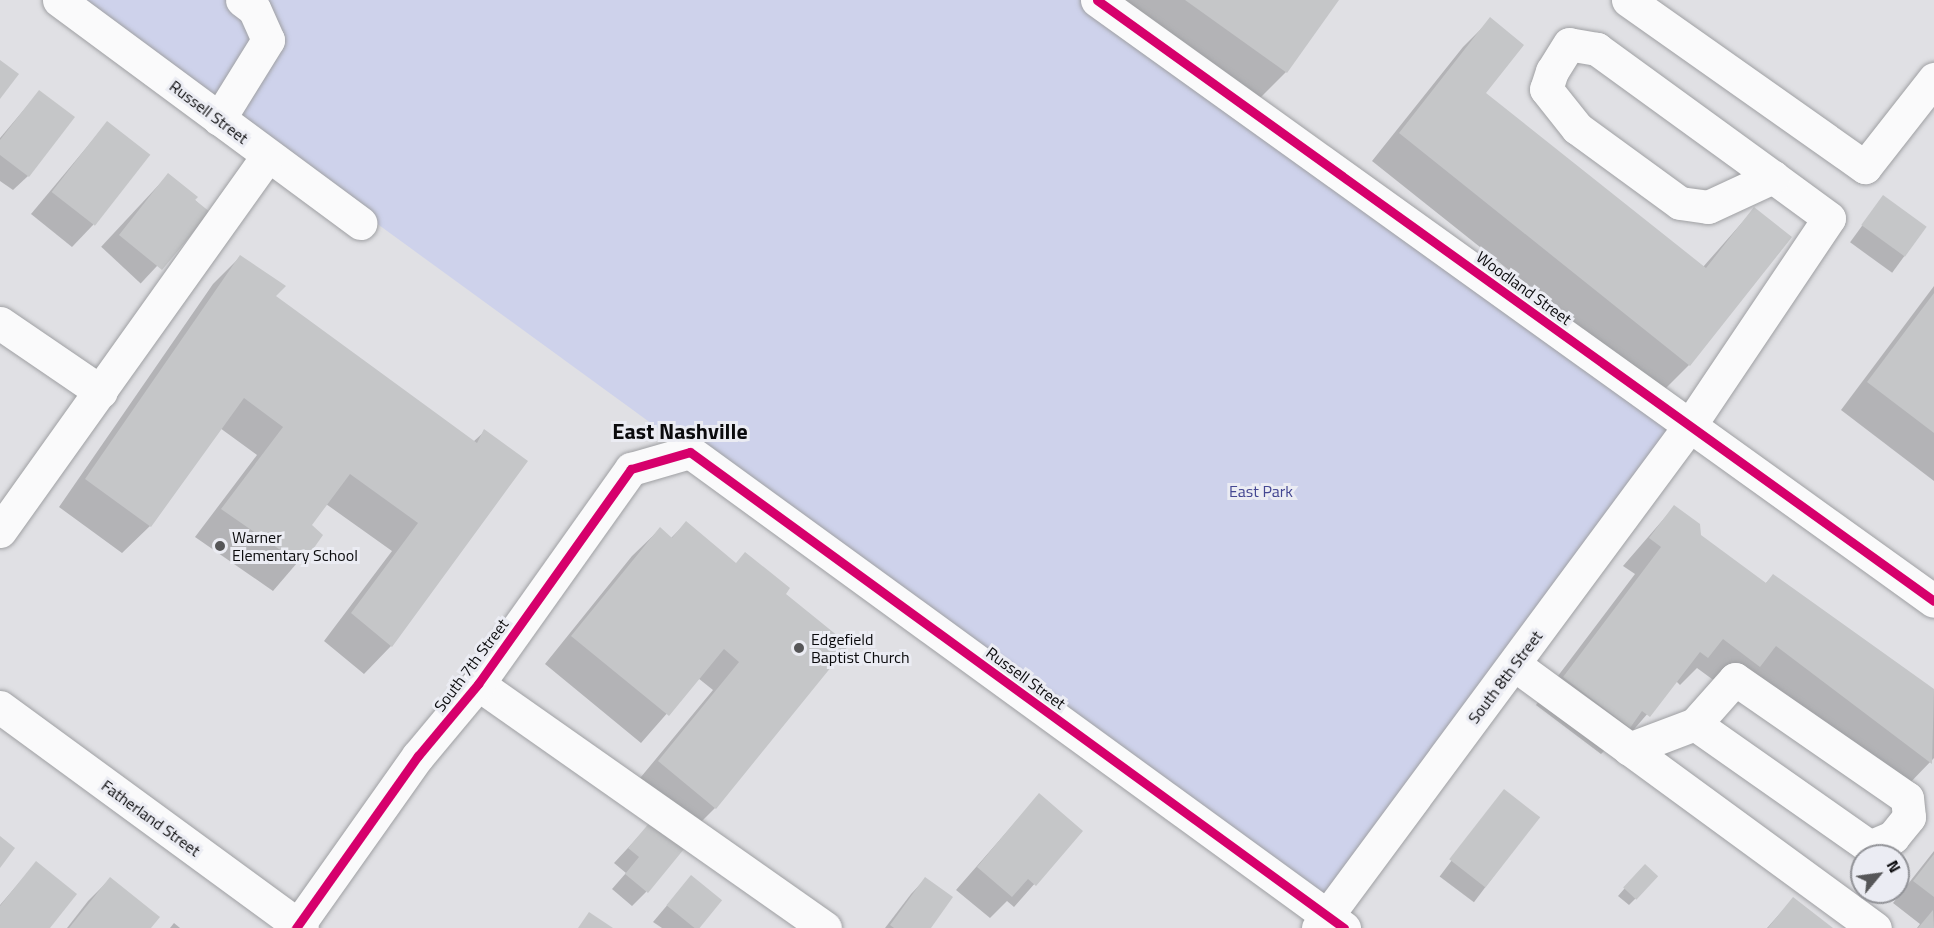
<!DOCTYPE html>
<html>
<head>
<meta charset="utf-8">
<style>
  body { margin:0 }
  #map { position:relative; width:1934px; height:928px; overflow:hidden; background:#e0e0e4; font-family:"Titillium Web",sans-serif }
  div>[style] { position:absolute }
  .green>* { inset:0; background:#ced2eb }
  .shadow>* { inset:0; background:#0003; transform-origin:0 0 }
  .building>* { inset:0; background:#c5c6c8; transform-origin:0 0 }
  .roads { filter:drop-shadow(0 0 2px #9fa0a3) drop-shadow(0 0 2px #9fa0a3) }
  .minor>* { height:33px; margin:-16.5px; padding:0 16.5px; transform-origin:16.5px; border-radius:16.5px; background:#fafafb }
  .cycleway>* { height:9px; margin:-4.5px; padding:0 4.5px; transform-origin:4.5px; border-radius:4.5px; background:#d6006c }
  .dots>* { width:16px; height:16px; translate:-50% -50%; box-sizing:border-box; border:3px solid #ebecf3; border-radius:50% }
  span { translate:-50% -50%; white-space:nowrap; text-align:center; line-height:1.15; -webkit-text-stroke:6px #ebecf3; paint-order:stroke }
  .street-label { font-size:16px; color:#0b0b0d }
  .park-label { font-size:16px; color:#444792 }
  .poi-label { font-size:16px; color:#0b0b0d }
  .left { translate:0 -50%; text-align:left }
  .district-label { font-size:22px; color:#0b0b0d; font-weight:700 }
  .north { position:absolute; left:1850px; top:844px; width:60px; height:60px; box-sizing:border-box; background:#ebecf3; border:2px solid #919297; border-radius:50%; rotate:61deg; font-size:16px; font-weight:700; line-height:24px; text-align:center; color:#0b0b0d }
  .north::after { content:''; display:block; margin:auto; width:21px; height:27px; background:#565658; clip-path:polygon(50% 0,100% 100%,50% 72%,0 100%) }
</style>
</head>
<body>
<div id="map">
  <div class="green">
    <i style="clip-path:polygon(70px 0,1101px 0,1690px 425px,1326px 915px)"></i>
  </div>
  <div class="shadow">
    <i style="clip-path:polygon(1120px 0,1337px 0,1286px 72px,1259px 99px)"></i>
    <i style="clip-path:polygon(1491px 19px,1484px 93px,1703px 267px,1754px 209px,1689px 365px,1662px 392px,1372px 161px,1463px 47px)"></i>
    <i style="clip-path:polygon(39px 92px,28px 176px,13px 190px,0 181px,0 138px)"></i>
    <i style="clip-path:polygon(107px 123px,93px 225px,72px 247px,31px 214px)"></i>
    <i style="left:168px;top:175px;width:54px;height:98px;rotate:43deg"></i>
    <i style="left:1883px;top:197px;width:52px;height:56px;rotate:36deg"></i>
    <i style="clip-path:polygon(240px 257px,274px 296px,473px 442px,485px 431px,525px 461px,391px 646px,364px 674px,324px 641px,392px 551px,326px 504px,310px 525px,321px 535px,273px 591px,195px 537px,257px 455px,220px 428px,150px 526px,122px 553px,59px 507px,213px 284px)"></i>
    <i style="clip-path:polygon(1934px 286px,1934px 481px,1841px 410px)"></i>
    <i style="clip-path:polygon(1674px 507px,1700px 536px,1765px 584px,1773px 576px,1934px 691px,1934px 758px,1903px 790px,1731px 693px,1697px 668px,1680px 685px,1676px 681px,1622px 743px,1616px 739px,1601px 754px,1536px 705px,1635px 574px,1623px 566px)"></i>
    <i style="clip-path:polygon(686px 523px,735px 564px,784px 594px,715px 808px,688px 835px,631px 789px,713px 690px,698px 678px,641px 743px,545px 664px,632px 556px,660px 529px,671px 538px)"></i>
    <i style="left:1504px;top:791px;width:43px;height:107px;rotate:37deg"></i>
    <i style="clip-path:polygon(1039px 795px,1081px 831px,1014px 907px,1007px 901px,990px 918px,956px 890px)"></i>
    <i style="clip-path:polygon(651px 823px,646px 892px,632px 906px,612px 889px,626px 873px,614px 863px)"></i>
    <i style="clip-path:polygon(1934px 851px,1934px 928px,1917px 928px,1920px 924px,1893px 903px)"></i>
    <i style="clip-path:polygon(36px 863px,48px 928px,0 928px,0 905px)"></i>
    <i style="clip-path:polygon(1638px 873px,1636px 898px,1629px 905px,1618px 896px)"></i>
    <i style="clip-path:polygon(691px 877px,720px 900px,698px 928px,662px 928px,653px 922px)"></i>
    <i style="clip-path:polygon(110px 879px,149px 928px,67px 928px,88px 901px)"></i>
    <i style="clip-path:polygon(925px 879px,929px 928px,885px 928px,911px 894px)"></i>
    <i style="clip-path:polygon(1793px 899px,1830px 928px,1767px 928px)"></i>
    <i style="clip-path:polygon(174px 923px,180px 928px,170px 928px)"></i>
  </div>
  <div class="building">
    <i style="clip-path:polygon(1185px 0,1339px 0,1287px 73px)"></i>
    <i style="clip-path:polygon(1490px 17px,1524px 45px,1486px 93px,1706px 268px,1754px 207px,1792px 237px,1690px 366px,1399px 133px)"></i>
    <i style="clip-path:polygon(0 60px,19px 74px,0 99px)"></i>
    <i style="clip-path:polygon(39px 90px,75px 117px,29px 177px,0 155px,0 140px)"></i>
    <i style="left:107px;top:121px;width:55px;height:90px;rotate:38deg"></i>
    <i style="clip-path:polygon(168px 173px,198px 197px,195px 200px,210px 212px,162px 270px,119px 235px)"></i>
    <i style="left:1883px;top:195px;width:54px;height:37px;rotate:36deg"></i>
    <i style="clip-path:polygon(240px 255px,286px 286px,276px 296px,477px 443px,484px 429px,528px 461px,392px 647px,351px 613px,418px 523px,350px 474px,312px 525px,323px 535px,302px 565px,221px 509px,283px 427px,244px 398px,151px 527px,85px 479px)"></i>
    <i style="clip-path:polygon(1934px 293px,1934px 433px,1867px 382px)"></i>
    <i style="clip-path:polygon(1674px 505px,1700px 524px,1701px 535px,1766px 583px,1773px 574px,1934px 689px,1932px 764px,1776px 646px,1760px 667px,1723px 639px,1708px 658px,1700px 652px,1650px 717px,1642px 711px,1630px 728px,1563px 677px,1661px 547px,1649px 538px)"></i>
    <i style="clip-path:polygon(686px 521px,736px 563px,745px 552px,790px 588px,786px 594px,849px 645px,716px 809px,658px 761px,739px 662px,724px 649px,669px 716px,571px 636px,660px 527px,672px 538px)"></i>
    <i style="left:1504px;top:789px;width:46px;height:89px;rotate:38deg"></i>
    <i style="clip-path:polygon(1039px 793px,1083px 831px,1036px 886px,1028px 879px,1012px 897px,977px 867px)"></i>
    <i style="clip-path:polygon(651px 821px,684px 849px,648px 893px,625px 874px,639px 857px,628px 848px)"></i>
    <i style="clip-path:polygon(0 836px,15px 848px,0 868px)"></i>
    <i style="clip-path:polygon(1934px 854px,1934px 897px,1913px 881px)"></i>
    <i style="clip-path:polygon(36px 861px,77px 894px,50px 928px,0 928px,0 906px)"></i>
    <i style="left:1645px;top:864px;width:18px;height:32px;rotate:43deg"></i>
    <i style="left:691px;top:875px;width:40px;height:39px;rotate:39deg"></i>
    <i style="clip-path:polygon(110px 877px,160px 917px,151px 928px,69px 928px)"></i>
    <i style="clip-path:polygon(925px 877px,953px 897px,931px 928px,894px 928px,890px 925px)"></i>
    <i style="clip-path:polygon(1793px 897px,1833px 928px,1768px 928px)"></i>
    <i style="clip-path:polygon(1933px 910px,1934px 928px,1918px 928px)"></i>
    <i style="clip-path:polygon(589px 912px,613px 928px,578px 928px)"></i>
  </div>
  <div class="roads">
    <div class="minor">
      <i style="left:59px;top:0;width:375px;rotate:36.5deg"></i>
      <i style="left:1097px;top:0;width:1030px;rotate:35.68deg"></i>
      <i style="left:1628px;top:0;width:290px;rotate:35.2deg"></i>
      <i style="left:1865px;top:167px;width:112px;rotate:-51.9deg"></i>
      <i style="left:219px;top:119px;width:93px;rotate:-58.2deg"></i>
      <i style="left:268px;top:40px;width:34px;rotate:-114deg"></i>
      <i style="left:254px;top:9px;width:15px;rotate:-143deg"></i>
      <i style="left:0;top:323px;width:122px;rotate:34.3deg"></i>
      <i style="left:0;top:531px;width:460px;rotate:-54.5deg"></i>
      <i style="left:1515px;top:665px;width:446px;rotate:36.2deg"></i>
      <i style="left:478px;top:684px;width:424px;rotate:35.1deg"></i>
      <i style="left:0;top:707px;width:374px;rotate:36.2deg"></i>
      <i style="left:1629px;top:749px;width:71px;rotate:-20.7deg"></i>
      <i style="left:1695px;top:724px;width:60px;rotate:-48.4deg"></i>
      <i style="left:1735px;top:679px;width:209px;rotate:34.7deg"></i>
      <i style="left:1907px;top:798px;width:19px;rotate:84deg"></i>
      <i style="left:1909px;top:817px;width:26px;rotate:129deg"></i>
      <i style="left:1893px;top:837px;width:25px;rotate:157deg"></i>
      <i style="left:1870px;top:847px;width:214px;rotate:-144.9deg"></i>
      <i style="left:296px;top:928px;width:211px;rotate:-54.7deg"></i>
      <i style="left:418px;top:756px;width:94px;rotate:-50.2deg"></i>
      <i style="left:478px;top:684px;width:264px;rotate:-54.6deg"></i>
      <i style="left:631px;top:469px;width:61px;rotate:-16.1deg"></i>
      <i style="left:690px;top:452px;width:809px;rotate:36.05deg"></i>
      <i style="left:1318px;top:928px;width:626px;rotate:-53.51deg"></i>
      <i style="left:1690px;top:425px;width:249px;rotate:-56.1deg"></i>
      <i style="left:1829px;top:218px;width:69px;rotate:-143.8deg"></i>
      <i style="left:1773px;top:177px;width:218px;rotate:-144deg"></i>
      <i style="left:1597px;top:49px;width:28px;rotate:-170deg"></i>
      <i style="left:1569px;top:44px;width:32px;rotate:122deg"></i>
      <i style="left:1552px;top:71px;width:19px;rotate:108deg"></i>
      <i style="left:1546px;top:89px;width:50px;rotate:51.5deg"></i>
      <i style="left:1577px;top:128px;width:127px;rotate:36.1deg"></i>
      <i style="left:1680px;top:203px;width:28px;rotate:8deg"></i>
      <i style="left:1708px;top:207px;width:72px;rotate:-24.8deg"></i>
    </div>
  </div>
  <div class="cycleway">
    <i style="left:1097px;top:0;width:1030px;rotate:35.68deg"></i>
    <i style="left:296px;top:928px;width:211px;rotate:-54.7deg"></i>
    <i style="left:418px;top:756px;width:94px;rotate:-50.2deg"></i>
    <i style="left:478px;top:684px;width:264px;rotate:-54.6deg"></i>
    <i style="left:631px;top:469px;width:61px;rotate:-16.1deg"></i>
    <i style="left:690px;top:452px;width:809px;rotate:36.05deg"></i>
  </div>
  <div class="dots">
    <i style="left:220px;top:546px;background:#565658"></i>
    <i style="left:799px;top:648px;background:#565658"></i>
  </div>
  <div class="street-label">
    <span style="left:209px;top:112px;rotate:37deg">Russell Street</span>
    <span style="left:1524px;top:288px;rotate:36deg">Woodland Street</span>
    <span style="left:471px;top:665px;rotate:-53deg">South 7th Street</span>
    <span style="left:1505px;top:677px;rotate:-53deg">South 8th Street</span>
    <span style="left:1026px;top:678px;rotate:36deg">Russell Street</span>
    <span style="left:151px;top:818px;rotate:36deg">Fatherland Street</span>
  </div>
  <div class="park-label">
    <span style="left:1261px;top:491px">East Park</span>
  </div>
  <div class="poi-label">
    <span class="left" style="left:232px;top:546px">Warner<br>Elementary School</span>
    <span class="left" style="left:811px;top:648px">Edgefield<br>Baptist Church</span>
  </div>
  <div class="district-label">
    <span style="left:680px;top:432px">East Nashville</span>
  </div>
  <div class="north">N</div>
</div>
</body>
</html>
